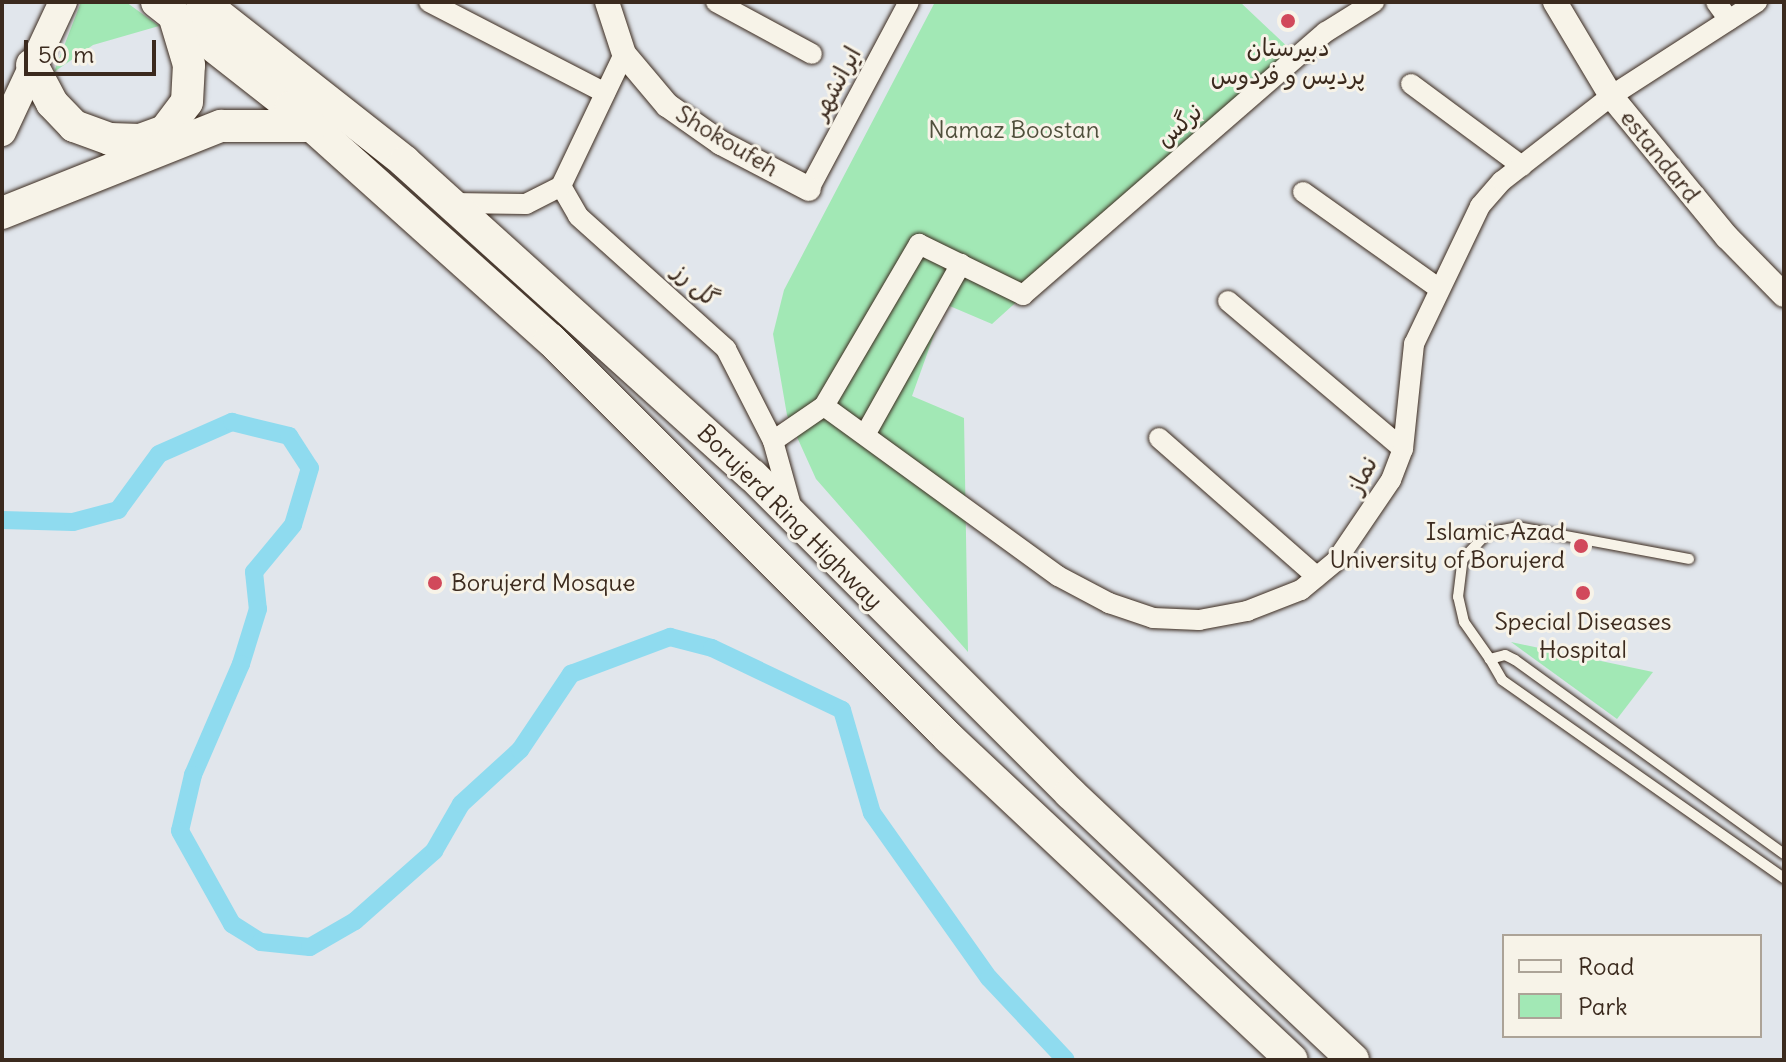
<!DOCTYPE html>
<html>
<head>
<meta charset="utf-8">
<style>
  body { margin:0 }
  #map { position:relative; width:1786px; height:1062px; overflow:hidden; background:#e1e6ec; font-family:Delius,"Playpen Sans Arabic",sans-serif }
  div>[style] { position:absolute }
  .green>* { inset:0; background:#a2e8b5 }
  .canal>* { height:18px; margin:-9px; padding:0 9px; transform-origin:9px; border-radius:9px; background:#8fdbef }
  .roads { filter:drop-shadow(0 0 2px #3b2a1e) drop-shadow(0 0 2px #3b2a1e) }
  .service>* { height:10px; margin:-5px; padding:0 5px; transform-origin:5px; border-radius:5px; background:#f7f3e8 }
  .minor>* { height:20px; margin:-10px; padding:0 10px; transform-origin:10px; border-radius:10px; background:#f7f3e8 }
  .tertiary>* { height:24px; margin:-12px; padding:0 12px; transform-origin:12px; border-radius:12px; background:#f7f3e8 }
  .secondary>* { height:28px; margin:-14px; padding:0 14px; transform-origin:14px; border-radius:14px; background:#f7f3e8 }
  .trunk>* { height:32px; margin:-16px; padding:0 16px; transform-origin:16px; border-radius:16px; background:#f7f3e8 }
  .dots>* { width:22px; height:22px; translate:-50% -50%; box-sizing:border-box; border:4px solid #f7f3e8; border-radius:50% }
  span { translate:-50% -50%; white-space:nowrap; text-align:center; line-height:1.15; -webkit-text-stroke:6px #f7f3e8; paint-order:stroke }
  .poi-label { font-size:24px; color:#3b2a1e }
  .right { translate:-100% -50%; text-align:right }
  .left { translate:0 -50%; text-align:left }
  .street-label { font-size:24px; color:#3b2a1e }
  .park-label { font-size:24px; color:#50503c }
  .frame { position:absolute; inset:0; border:4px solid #3b2a1e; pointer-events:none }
  .legend { position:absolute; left:1502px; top:934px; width:260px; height:104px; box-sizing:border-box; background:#f7f3e8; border:2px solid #aca397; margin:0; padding:10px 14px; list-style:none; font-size:24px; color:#3b2a1e }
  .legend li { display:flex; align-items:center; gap:16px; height:40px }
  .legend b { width:40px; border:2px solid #aca397 }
  .scale { position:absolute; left:24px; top:40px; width:132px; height:36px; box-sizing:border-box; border:4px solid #3b2a1e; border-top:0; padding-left:10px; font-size:24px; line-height:28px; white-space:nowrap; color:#3b2a1e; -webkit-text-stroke:6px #f7f3e8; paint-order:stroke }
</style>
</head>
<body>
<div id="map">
  <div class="green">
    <i style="clip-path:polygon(81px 2px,126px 2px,159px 26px,93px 45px,54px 72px)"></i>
    <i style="clip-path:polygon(935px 2px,1240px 2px,1293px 52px,992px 324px,945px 304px,912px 396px,964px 418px,968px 652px,816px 479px,787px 415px,773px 334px,784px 290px)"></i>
    <i style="clip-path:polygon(1511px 642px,1653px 672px,1617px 719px)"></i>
  </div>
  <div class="canal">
    <i style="left:2px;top:520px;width:71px;rotate:1.6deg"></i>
    <i style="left:73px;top:522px;width:47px;rotate:-14.9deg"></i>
    <i style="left:118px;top:510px;width:69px;rotate:-53.8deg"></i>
    <i style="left:159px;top:454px;width:80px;rotate:-23.7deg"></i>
    <i style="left:232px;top:422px;width:59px;rotate:13.8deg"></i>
    <i style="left:289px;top:436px;width:38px;rotate:57deg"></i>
    <i style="left:310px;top:468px;width:59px;rotate:106.6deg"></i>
    <i style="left:293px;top:525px;width:61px;rotate:129.7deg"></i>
    <i style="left:254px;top:572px;width:37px;rotate:84deg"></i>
    <i style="left:258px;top:609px;width:58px;rotate:107.2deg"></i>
    <i style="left:241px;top:664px;width:121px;rotate:113.4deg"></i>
    <i style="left:193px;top:775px;width:57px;rotate:103.1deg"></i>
    <i style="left:180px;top:831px;width:107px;rotate:60.8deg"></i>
    <i style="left:232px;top:924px;width:34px;rotate:32deg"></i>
    <i style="left:261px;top:942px;width:49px;rotate:5.8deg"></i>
    <i style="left:310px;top:947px;width:52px;rotate:-30deg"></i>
    <i style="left:355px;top:921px;width:106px;rotate:-41.5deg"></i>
    <i style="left:434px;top:851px;width:54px;rotate:-60.1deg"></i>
    <i style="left:461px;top:804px;width:80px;rotate:-42.5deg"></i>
    <i style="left:520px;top:750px;width:92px;rotate:-56.1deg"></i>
    <i style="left:571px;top:674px;width:106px;rotate:-20.5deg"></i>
    <i style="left:670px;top:637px;width:43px;rotate:14.7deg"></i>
    <i style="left:712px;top:648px;width:144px;rotate:25.5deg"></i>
    <i style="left:842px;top:710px;width:107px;rotate:73.8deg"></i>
    <i style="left:872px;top:813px;width:202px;rotate:54.7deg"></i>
    <i style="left:989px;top:978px;width:112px;rotate:46.8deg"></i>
  </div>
  <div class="roads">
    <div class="service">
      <i style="left:1490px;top:659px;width:45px;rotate:-125.1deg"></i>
      <i style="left:1464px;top:622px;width:26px;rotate:-103deg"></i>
      <i style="left:1458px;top:597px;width:38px;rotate:-83deg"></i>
      <i style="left:1463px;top:559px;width:35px;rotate:-47deg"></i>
      <i style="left:1487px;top:533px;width:32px;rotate:-11deg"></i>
      <i style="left:1518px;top:527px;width:174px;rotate:10.6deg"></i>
      <i style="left:1784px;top:854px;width:332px;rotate:-144.2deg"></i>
      <i style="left:1515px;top:660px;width:11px;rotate:-153deg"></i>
      <i style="left:1505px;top:655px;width:16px;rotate:165deg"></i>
      <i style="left:1490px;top:659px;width:24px;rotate:60deg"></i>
      <i style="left:1502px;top:680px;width:345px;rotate:35.1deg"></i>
    </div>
    <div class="minor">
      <i style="left:429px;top:2px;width:198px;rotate:27.3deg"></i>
      <i style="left:716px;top:2px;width:109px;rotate:28.4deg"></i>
      <i style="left:1716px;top:2px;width:22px;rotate:54deg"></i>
      <i style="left:1411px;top:84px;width:138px;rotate:36.5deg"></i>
      <i style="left:561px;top:186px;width:34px;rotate:60deg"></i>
      <i style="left:578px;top:216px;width:199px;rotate:41.9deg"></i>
      <i style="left:726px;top:349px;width:103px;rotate:62.9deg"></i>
      <i style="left:773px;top:441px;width:71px;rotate:74.4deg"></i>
      <i style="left:809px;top:189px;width:212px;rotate:-61.9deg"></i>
      <i style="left:1303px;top:192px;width:166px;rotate:35.4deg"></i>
      <i style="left:451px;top:203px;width:75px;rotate:0.8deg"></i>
      <i style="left:526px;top:204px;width:39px;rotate:-27deg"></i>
      <i style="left:561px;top:186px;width:146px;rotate:-64.5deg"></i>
      <i style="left:1228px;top:301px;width:229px;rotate:40.2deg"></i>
      <i style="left:824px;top:406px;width:188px;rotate:-59.6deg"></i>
      <i style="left:919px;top:244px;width:116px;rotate:26.1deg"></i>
      <i style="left:1023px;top:295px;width:401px;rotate:-41deg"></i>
      <i style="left:1326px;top:32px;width:57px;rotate:-32deg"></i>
      <i style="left:866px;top:433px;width:194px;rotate:-60.7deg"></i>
      <i style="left:1159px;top:438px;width:210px;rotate:41.3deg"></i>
      <i style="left:773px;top:441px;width:62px;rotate:-34.5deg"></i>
      <i style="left:824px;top:406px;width:289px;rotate:36deg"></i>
      <i style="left:1058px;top:576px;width:58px;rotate:27.9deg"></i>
      <i style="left:1109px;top:603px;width:46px;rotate:18.8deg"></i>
      <i style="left:1153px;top:618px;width:46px;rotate:2.5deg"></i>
      <i style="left:1199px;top:620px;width:49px;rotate:-10.6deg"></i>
      <i style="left:1247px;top:611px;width:58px;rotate:-21.3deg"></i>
      <i style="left:1301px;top:590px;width:45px;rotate:-39.6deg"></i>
      <i style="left:1336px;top:561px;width:98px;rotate:-55.8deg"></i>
      <i style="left:1391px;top:480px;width:33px;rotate:-69deg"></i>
      <i style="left:1403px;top:449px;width:106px;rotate:-84deg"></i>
      <i style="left:1414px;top:344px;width:153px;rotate:-64.4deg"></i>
      <i style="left:1480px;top:206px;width:33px;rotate:-49deg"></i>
      <i style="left:1502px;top:181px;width:138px;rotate:-37.9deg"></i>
      <i style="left:1611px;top:96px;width:174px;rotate:-32.8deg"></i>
    </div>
    <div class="tertiary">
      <i style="left:607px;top:2px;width:55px;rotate:71.9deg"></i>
      <i style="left:624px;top:54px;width:67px;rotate:49.9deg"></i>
      <i style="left:667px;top:105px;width:66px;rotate:35.1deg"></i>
      <i style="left:721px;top:143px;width:99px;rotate:27.6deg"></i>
      <i style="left:1555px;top:2px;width:109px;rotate:59.2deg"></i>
      <i style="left:1611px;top:96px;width:183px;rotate:50.6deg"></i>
      <i style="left:1727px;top:237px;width:81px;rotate:45.5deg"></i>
    </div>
    <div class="secondary">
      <i style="left:2px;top:132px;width:144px;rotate:-64.9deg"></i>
    </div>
    <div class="trunk">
      <i style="left:157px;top:2px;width:170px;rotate:38.1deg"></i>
      <i style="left:291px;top:107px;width:348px;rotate:41.9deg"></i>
      <i style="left:550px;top:339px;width:564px;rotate:45deg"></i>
      <i style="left:949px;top:738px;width:470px;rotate:43.2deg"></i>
      <i style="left:202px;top:2px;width:258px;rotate:38.2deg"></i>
      <i style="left:405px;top:162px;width:467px;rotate:42.1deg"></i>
      <i style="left:752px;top:475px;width:450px;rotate:45deg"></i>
      <i style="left:1070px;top:793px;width:389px;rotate:43.3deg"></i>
      <i style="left:32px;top:65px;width:43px;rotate:62.2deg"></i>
      <i style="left:52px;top:103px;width:32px;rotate:46deg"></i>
      <i style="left:74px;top:126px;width:38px;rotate:20deg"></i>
      <i style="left:110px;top:139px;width:30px;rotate:2deg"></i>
      <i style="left:140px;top:140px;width:27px;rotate:-20deg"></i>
      <i style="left:165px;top:131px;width:36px;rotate:-53deg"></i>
      <i style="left:187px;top:102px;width:37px;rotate:-87deg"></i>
      <i style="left:189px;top:65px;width:52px;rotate:-106.7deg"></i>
      <i style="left:2px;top:213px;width:236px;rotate:-21.7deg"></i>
      <i style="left:221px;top:126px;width:90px"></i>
    </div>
  </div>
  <div class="dots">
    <i style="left:1288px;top:21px;background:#d1495b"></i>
    <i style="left:1581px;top:546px;background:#d1495b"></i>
    <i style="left:435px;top:583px;background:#d1495b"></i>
    <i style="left:1583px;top:593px;background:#d1495b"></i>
  </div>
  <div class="poi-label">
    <span style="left:1288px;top:62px">دبیرستان<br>پردیس و فردوس</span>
    <span class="right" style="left:1565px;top:546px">Islamic Azad<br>University of Borujerd</span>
    <span class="left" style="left:451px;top:583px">Borujerd Mosque</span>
    <span style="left:1583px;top:636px">Special Diseases<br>Hospital</span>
  </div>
  <div class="street-label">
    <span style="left:836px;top:83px;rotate:-62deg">ایرانشهر</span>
    <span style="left:1179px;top:125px;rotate:-41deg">نرگس</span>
    <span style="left:727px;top:141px;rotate:31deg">Shokoufeh</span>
    <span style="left:1660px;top:156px;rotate:51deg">estandard</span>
    <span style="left:696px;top:285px;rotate:42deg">گل رز</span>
    <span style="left:1362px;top:475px;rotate:-63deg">نماز</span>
    <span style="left:790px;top:517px;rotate:45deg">Borujerd Ring Highway</span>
  </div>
  <div class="park-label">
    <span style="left:1014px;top:130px">Namaz Boostan</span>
  </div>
  <div class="frame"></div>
  <ul class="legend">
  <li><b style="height:10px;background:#f7f3e8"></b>Road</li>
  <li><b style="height:22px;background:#a2e8b5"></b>Park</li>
  </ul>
  <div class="scale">50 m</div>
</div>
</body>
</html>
